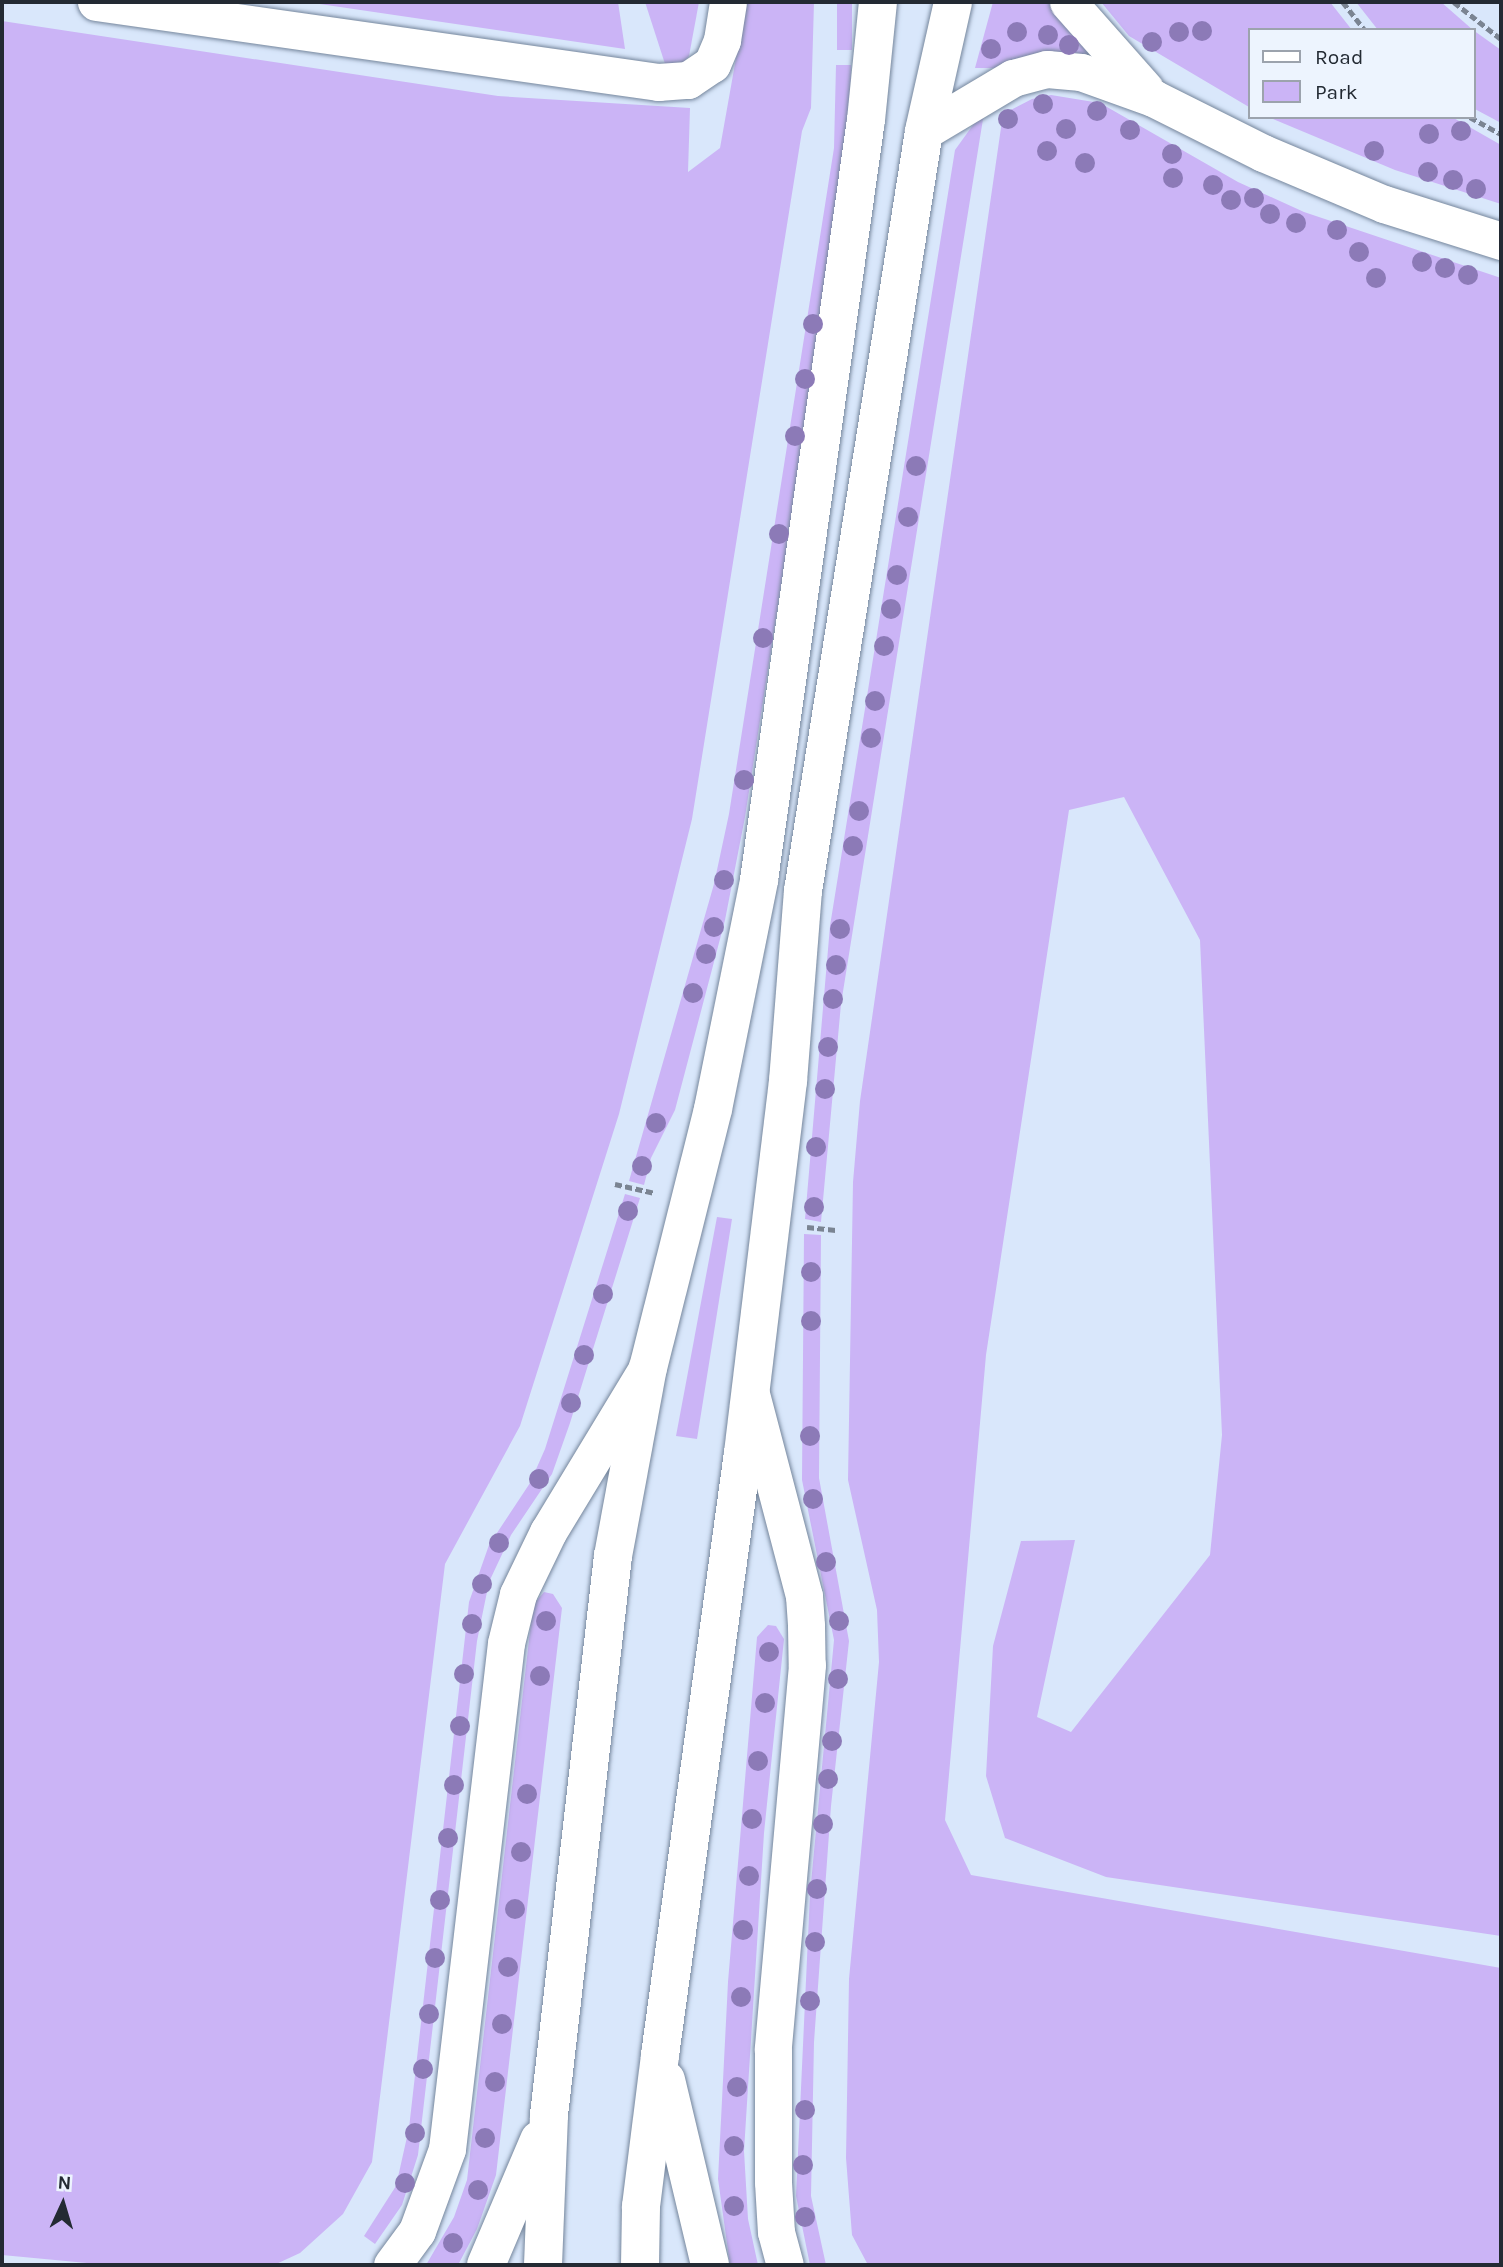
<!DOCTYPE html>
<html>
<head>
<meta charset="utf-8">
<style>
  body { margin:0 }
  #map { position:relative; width:1503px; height:2267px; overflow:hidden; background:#d9e7fb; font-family:Karla,sans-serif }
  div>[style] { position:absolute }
  .green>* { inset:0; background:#cbb4f6; transform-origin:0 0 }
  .path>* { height:4.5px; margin-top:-2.25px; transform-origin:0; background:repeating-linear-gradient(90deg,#7a8492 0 7px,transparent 0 10.5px) }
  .roads { filter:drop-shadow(0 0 2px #75869c) drop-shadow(0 0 2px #75869c) }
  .minor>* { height:37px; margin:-18.5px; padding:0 18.5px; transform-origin:18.5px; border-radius:18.5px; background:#fff }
  .major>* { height:38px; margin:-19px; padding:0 19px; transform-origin:19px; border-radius:19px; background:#fff }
  .trees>* { width:20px; height:20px; margin:-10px; border-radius:50%; background:#8c7ab7 }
  span { translate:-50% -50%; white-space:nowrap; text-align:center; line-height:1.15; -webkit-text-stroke:5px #edf4fe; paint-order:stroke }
  .frame { position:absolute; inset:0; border:4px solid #232a33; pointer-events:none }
  .legend { position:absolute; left:1248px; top:28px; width:228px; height:91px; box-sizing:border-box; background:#edf4fe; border:2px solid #9ca3ad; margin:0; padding:9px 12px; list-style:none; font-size:21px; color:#232a33 }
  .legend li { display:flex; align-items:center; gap:14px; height:35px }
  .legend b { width:35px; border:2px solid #9ca3ad }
  .north { position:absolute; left:28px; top:2169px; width:70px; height:70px; -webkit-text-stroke:5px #edf4fe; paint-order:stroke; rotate:4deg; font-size:19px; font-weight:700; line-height:28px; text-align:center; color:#232a33 }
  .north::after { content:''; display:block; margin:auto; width:24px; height:32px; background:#232a33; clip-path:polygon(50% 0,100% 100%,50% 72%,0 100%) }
</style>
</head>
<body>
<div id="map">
  <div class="green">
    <i style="clip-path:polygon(306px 2px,618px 2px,625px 49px)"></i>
    <i style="clip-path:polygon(645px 2px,699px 2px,689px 56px,681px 66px,666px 67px)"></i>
    <i style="clip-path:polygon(746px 2px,814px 2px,811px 108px,802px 131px,692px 819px,619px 1114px,520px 1426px,445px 1564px,372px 2162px,343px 2214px,300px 2253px,274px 2265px,108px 2265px,2px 2255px,2px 21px,498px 96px,690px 108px,688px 172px,720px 148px)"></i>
    <i style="left:837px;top:2px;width:15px;height:48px"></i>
    <i style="clip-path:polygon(993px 2px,1056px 2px,1111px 69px,975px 68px)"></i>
    <i style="clip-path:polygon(1101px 2px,1330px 2px,1352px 30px,1249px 30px,1249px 107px,1129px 36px)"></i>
    <i style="clip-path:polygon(1356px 2px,1441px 2px,1473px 30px,1378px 30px)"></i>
    <i style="clip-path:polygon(1473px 30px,1501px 50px,1501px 123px,1473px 108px)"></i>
    <i style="clip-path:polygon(836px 65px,851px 65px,849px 149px,745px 817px,725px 920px,675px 1110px,651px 1158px,644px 1185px,629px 1181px,714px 884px,729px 814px,834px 148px)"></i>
    <i style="clip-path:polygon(1051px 95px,1100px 103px,1238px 182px,1304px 212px,1501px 278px,1501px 1936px,1106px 1877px,1005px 1838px,986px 1776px,993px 1646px,1021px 1541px,1075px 1540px,1037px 1717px,1071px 1732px,1210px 1555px,1222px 1435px,1200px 940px,1124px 797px,1069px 810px,986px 1355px,945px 1820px,971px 1875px,1501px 1968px,1501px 2265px,868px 2265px,852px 2235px,846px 2158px,849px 1979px,879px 1662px,877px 1610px,848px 1480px,853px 1182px,860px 1101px,1003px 114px,1032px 99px)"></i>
    <i style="clip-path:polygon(1268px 117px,1452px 117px,1501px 145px,1501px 204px,1395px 170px)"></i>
    <i style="clip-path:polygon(978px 118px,983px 119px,841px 1004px,821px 1222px,805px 1219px,830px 926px,955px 150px)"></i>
    <i style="clip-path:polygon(625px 1194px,640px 1198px,570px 1423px,552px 1474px,511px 1535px,489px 1582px,477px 1641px,418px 2155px,402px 2205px,375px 2244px,364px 2236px,396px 2186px,409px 2128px,469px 1602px,489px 1545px,530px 1483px,545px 1449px)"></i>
    <i style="clip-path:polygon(717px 1217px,732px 1219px,697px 1439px,676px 1436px)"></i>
    <i style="clip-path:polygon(804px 1234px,821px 1235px,819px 1478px,849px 1641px,831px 1806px,814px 2042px,811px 2196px,826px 2265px,810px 2265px,796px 2196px,810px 1894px,834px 1640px,802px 1480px)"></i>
    <i style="clip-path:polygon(544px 1592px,553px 1594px,562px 1608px,496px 2175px,477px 2229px,458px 2265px,426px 2265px,454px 2217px,467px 2180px,533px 1605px)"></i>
    <i style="clip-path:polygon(768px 1625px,776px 1626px,784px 1639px,764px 1833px,744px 2151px,748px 2219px,758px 2265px,730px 2265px,718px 2179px,728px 1982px,757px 1637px)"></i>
  </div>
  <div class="path">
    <i style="left:1343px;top:2px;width:36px;rotate:52deg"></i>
    <i style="left:1454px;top:2px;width:60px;rotate:38.2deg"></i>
    <i style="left:1470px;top:117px;width:35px;rotate:29deg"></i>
    <i style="left:615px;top:1184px;width:41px;rotate:12.7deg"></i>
    <i style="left:807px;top:1227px;width:29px;rotate:6deg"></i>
  </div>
  <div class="roads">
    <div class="minor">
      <i style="left:96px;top:2px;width:568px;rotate:8.1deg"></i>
      <i style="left:658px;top:82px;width:30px;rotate:-4deg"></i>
      <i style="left:688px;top:80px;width:29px;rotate:-34deg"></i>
      <i style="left:712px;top:64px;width:26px;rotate:-67deg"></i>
      <i style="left:722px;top:40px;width:38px;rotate:-81deg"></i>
      <i style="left:1068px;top:2px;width:116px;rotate:48.5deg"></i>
      <i style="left:924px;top:131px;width:104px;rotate:-30.8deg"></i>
      <i style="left:1013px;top:78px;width:35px;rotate:-15deg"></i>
      <i style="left:1047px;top:69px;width:34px;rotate:5deg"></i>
      <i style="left:1081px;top:72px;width:77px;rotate:19.9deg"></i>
      <i style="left:1153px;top:98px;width:123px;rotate:26.6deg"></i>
      <i style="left:1263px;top:153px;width:131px;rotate:22.9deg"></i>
      <i style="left:1384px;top:204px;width:123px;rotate:17.5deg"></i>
      <i style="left:751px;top:1394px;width:209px;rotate:75.3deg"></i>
      <i style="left:804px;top:1596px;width:30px;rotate:86deg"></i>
      <i style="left:806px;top:1626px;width:39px;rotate:89deg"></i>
      <i style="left:807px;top:1665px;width:386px;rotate:95.1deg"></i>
      <i style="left:773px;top:2049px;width:133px;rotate:90deg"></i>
      <i style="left:773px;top:2182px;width:50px;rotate:86.6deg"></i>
      <i style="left:776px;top:2232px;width:34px;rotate:75deg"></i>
      <i style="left:392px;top:2265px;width:42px;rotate:-53.7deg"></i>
      <i style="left:417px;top:2231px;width:87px;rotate:-69.9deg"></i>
      <i style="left:447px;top:2149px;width:509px;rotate:-83.35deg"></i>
      <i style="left:506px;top:1643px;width:50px;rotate:-76.2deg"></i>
      <i style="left:518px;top:1594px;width:69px;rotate:-64.2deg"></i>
      <i style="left:548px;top:1532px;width:187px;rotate:-58.8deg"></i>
    </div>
    <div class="major">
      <i style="left:666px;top:2080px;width:190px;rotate:76.6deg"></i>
      <i style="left:486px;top:2265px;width:136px;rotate:-67deg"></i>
      <i style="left:543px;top:2265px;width:150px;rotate:-87.7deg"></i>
      <i style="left:549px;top:2115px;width:563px;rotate:-83.47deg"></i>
      <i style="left:613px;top:1556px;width:191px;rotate:-79.5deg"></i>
      <i style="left:648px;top:1368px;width:267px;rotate:-75.9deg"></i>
      <i style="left:713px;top:1109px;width:234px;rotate:-78.6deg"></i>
      <i style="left:759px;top:880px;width:767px;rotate:-81.99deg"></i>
      <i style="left:866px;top:120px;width:119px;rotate:-84.2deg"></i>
      <i style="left:640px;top:2265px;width:59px;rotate:-89deg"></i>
      <i style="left:641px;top:2206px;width:152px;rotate:-82.8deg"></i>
      <i style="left:660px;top:2055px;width:608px;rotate:-82.15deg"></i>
      <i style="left:743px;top:1453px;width:375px;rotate:-83.1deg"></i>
      <i style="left:788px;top:1081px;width:191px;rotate:-85.5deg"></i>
      <i style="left:803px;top:891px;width:770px;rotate:-80.95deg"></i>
      <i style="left:924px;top:131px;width:132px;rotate:-77.3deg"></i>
    </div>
  </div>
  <div class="trees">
    <i style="left:1202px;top:31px"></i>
    <i style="left:1017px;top:32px"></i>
    <i style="left:1179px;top:32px"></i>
    <i style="left:1048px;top:35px"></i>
    <i style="left:1152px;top:42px"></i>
    <i style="left:1069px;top:45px"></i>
    <i style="left:991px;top:49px"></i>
    <i style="left:1043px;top:104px"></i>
    <i style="left:1097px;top:111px"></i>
    <i style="left:1008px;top:119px"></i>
    <i style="left:1066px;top:129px"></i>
    <i style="left:1130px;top:130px"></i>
    <i style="left:1461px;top:131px"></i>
    <i style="left:1429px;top:134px"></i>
    <i style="left:1047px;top:151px"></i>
    <i style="left:1374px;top:151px"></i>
    <i style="left:1172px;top:154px"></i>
    <i style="left:1085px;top:163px"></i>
    <i style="left:1428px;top:172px"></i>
    <i style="left:1173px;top:178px"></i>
    <i style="left:1453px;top:180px"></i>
    <i style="left:1213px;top:185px"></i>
    <i style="left:1476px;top:189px"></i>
    <i style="left:1254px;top:198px"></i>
    <i style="left:1231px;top:200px"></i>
    <i style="left:1270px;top:214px"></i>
    <i style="left:1296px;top:223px"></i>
    <i style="left:1337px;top:230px"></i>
    <i style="left:1359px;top:252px"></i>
    <i style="left:1422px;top:262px"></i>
    <i style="left:1445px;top:268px"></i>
    <i style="left:1468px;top:275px"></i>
    <i style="left:1376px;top:278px"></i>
    <i style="left:813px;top:324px"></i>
    <i style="left:805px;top:379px"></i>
    <i style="left:795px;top:436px"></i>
    <i style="left:916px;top:466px"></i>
    <i style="left:908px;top:517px"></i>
    <i style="left:779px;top:534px"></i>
    <i style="left:897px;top:575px"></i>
    <i style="left:891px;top:609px"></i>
    <i style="left:763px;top:638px"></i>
    <i style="left:884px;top:646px"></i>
    <i style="left:875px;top:701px"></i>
    <i style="left:871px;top:738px"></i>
    <i style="left:744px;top:780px"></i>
    <i style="left:859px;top:811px"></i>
    <i style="left:853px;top:846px"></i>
    <i style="left:724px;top:880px"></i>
    <i style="left:714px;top:927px"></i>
    <i style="left:840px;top:929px"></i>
    <i style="left:706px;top:954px"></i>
    <i style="left:836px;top:965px"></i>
    <i style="left:693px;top:993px"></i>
    <i style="left:833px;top:999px"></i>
    <i style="left:828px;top:1047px"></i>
    <i style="left:825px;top:1089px"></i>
    <i style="left:656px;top:1123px"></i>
    <i style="left:816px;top:1147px"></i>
    <i style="left:642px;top:1166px"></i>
    <i style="left:814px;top:1207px"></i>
    <i style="left:628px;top:1211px"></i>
    <i style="left:811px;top:1272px"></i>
    <i style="left:603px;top:1294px"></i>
    <i style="left:811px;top:1321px"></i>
    <i style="left:584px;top:1355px"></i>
    <i style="left:571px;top:1403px"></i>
    <i style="left:810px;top:1436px"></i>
    <i style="left:539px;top:1479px"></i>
    <i style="left:813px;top:1499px"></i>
    <i style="left:499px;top:1543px"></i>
    <i style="left:826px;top:1562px"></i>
    <i style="left:482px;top:1584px"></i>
    <i style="left:546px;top:1621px"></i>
    <i style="left:839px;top:1621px"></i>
    <i style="left:472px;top:1624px"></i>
    <i style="left:769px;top:1652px"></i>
    <i style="left:464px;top:1674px"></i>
    <i style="left:540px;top:1676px"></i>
    <i style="left:838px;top:1679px"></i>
    <i style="left:765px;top:1703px"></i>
    <i style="left:460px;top:1726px"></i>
    <i style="left:832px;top:1741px"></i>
    <i style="left:758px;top:1761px"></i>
    <i style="left:828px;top:1779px"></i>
    <i style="left:454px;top:1785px"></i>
    <i style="left:527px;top:1794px"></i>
    <i style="left:752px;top:1819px"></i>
    <i style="left:823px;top:1824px"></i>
    <i style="left:448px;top:1838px"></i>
    <i style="left:521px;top:1852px"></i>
    <i style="left:749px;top:1876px"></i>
    <i style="left:817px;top:1889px"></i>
    <i style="left:440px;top:1900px"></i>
    <i style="left:515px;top:1909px"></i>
    <i style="left:743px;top:1930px"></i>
    <i style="left:815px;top:1942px"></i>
    <i style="left:435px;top:1958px"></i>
    <i style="left:508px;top:1967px"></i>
    <i style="left:741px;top:1997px"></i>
    <i style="left:810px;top:2001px"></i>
    <i style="left:429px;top:2014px"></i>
    <i style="left:502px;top:2024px"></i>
    <i style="left:423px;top:2069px"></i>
    <i style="left:495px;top:2082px"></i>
    <i style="left:737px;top:2087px"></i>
    <i style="left:805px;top:2110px"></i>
    <i style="left:415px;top:2133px"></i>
    <i style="left:485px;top:2138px"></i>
    <i style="left:734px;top:2146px"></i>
    <i style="left:803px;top:2165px"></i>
    <i style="left:405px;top:2183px"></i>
    <i style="left:478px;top:2190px"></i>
    <i style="left:734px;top:2206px"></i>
    <i style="left:805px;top:2217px"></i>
    <i style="left:453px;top:2243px"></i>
  </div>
  <div class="frame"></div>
  <ul class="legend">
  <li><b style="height:9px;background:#fff"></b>Road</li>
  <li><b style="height:19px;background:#cbb4f6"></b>Park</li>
  </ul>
  <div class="north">N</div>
</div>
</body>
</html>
